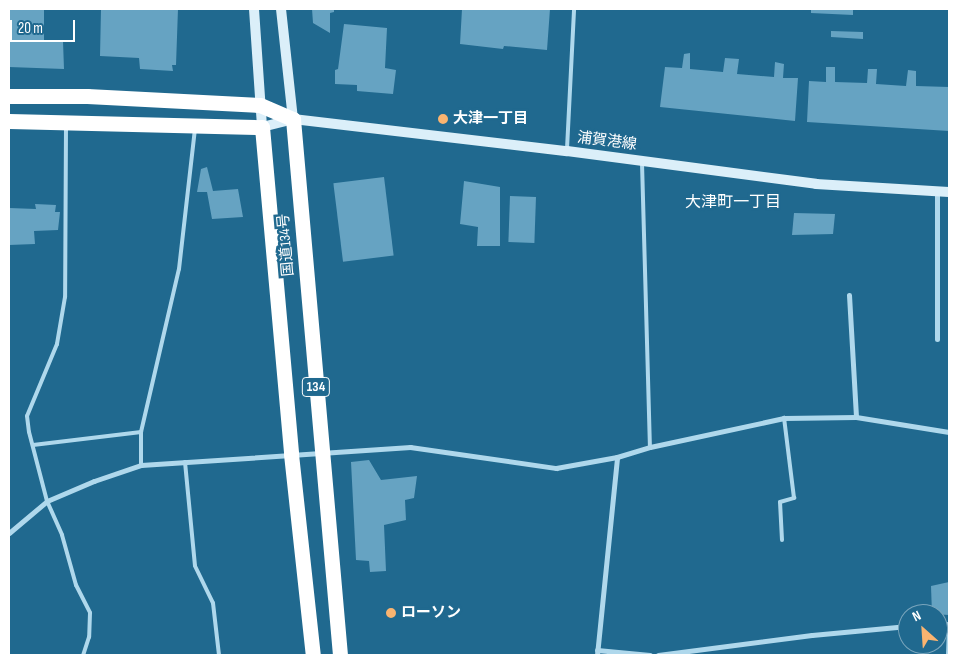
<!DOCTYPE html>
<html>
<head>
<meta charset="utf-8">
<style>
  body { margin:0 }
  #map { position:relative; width:958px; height:664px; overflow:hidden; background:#20698f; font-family:"Sofia Sans Condensed","Noto Sans JP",sans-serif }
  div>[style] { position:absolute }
  .building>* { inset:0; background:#66a3c2; transform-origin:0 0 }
  .lane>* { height:4px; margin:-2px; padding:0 2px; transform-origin:2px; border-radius:2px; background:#afd8ec }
  .street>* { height:5px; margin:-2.5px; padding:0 2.5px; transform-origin:2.5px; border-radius:2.5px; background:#afd8ec }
  .secondary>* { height:10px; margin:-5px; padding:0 5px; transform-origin:5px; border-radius:5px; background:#dbeff9 }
  .highway>* { height:15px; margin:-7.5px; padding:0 7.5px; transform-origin:7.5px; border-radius:7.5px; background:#fff }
  .dots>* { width:14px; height:14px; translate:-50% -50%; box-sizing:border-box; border:2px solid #20698f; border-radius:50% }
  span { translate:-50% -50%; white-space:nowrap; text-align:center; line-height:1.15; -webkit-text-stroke:5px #20698f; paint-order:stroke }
  .shield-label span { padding:1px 4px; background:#20698f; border:1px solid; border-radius:4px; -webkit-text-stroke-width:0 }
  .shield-label { font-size:14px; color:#fff; font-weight:700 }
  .poi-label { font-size:15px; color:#fff; font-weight:700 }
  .left { translate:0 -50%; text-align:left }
  .street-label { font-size:15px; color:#fff }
  .neighbourhood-label { font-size:16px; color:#fff }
  .frame { position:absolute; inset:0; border:10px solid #fff; pointer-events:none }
  .north { position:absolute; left:898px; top:604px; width:50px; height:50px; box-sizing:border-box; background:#20698f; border:1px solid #79a5bc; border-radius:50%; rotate:334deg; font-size:14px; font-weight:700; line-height:20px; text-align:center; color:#fff }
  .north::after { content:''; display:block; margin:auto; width:18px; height:22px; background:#fab470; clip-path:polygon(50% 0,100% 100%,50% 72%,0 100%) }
  .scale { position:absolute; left:10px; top:20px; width:65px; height:22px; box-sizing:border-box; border:2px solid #fff; border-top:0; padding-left:6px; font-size:15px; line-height:18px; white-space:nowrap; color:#fff; -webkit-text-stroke:4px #20698f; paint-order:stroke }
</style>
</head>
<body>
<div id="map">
  <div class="building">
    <i style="clip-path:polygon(9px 9px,44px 9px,44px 41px,63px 41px,64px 69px,9px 67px)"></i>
    <i style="clip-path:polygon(101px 9px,178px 9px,176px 65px,172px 65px,173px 71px,140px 69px,139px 58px,100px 56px)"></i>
    <i style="clip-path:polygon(312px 9px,334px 9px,334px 12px,330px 13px,330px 33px,313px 23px)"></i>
    <i style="clip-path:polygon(462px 9px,550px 9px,547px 50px,504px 46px,503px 49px,460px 44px)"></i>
    <i style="clip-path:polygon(811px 9px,853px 9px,853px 15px,811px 13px)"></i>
    <i style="clip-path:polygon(344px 24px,387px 28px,385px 68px,396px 70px,393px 94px,357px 91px,357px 85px,335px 84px,335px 70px,338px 69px)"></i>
    <i style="clip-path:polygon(831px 31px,863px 32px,863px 39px,831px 37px)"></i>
    <i style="clip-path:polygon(690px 53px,690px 69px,723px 72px,725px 58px,739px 59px,737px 74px,774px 77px,775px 62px,784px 64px,783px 78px,798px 78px,795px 121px,660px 107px,665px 67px,682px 68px,684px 54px)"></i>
    <i style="clip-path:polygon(826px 67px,835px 67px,835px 82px,867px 83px,868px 69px,877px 69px,876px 84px,906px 86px,908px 70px,916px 71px,916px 86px,949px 87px,949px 131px,807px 122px,809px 81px,826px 82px)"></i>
    <i style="clip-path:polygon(207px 167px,213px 191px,238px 189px,243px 217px,212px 219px,207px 192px,197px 192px,201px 169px)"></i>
    <i style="left:384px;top:177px;width:79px;height:51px;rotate:83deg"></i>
    <i style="clip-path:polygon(464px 181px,500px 187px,500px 246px,477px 246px,478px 227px,460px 224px)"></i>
    <i style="left:510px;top:196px;width:26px;height:46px;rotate:2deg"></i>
    <i style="clip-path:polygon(35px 204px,56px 205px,55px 212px,60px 212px,58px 230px,34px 231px,35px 244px,9px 245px,9px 208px,36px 209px)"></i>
    <i style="clip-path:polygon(794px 213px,835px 214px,833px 234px,792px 235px)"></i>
    <i style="clip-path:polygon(369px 460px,381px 480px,417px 476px,414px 498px,405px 500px,406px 520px,384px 525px,386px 571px,370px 572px,369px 561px,356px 560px,351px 462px)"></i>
    <i style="clip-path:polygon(949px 582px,949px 615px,932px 614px,931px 586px)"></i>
  </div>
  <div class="lane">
    <i style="left:66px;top:126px;width:171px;rotate:90.3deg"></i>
    <i style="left:65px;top:297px;width:48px;rotate:99.7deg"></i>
    <i style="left:57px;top:344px;width:78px;rotate:112.6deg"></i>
    <i style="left:27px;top:416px;width:16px;rotate:83deg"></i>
    <i style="left:29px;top:432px;width:71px;rotate:75.4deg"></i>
    <i style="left:47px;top:501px;width:37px;rotate:66deg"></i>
    <i style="left:62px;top:535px;width:52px;rotate:74.4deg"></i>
    <i style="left:76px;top:585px;width:31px;rotate:63deg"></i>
    <i style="left:90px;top:613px;width:24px;rotate:92deg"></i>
    <i style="left:89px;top:637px;width:19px;rotate:108deg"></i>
    <i style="left:567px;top:149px;width:140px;rotate:-87.1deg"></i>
    <i style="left:642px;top:163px;width:284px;rotate:88.4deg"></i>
    <i style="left:33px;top:445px;width:109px;rotate:-6.9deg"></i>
    <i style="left:185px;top:462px;width:104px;rotate:84.5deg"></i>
    <i style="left:195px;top:566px;width:41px;rotate:64.1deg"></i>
    <i style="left:213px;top:603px;width:52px;rotate:83.4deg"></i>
    <i style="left:141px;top:465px;width:33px;rotate:-90deg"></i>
    <i style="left:141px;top:432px;width:167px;rotate:-76.9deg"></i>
    <i style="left:179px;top:269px;width:142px;rotate:-83.5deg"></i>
    <i style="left:782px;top:540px;width:38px;rotate:-93deg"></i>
    <i style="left:780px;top:502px;width:15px;rotate:-16deg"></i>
    <i style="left:794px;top:498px;width:81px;rotate:-97.1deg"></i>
  </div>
  <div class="street">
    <i style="left:937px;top:193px;width:146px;rotate:90deg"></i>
    <i style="left:849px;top:295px;width:122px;rotate:86.7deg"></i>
    <i style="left:9px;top:533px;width:50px;rotate:-40.1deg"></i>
    <i style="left:47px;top:501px;width:51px;rotate:-23.1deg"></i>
    <i style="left:94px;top:481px;width:50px;rotate:-18.8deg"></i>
    <i style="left:141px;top:465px;width:270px;rotate:-3.8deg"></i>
    <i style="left:410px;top:447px;width:148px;rotate:8.2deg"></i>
    <i style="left:556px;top:468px;width:62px;rotate:-10.2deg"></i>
    <i style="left:617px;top:457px;width:34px;rotate:-17deg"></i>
    <i style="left:650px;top:447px;width:137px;rotate:-12.2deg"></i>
    <i style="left:784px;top:418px;width:72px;rotate:-0.8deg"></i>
    <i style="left:856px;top:417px;width:94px;rotate:9.2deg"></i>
    <i style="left:938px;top:625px;width:11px;rotate:-5deg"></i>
    <i style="left:597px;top:650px;width:53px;rotate:5.4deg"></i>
    <i style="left:597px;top:655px;width:199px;rotate:-84.2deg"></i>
    <i style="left:658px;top:655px;width:155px;rotate:-7.4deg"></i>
    <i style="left:812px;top:635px;width:96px;rotate:-5.4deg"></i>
    <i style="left:948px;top:655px;width:26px;rotate:-88deg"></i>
  </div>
  <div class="secondary">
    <i style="left:254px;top:9px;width:118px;rotate:86.1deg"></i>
    <i style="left:262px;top:127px;width:32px;rotate:-14deg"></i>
    <i style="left:293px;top:119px;width:276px;rotate:6.7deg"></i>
    <i style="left:567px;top:151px;width:251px;rotate:7.5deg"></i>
    <i style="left:816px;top:184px;width:133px;rotate:3.4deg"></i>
    <i style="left:281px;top:9px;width:111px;rotate:83.8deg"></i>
  </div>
  <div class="highway">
    <i style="left:9px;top:96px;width:78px"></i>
    <i style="left:87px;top:96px;width:173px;rotate:3deg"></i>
    <i style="left:260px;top:105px;width:36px;rotate:23deg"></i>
    <i style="left:293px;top:119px;width:538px;rotate:84.99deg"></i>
    <i style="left:9px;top:121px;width:253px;rotate:1.4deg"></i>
    <i style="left:262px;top:127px;width:328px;rotate:84.9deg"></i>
    <i style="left:291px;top:454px;width:202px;rotate:83.8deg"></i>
  </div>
  <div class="dots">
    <i style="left:443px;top:119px;background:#fab470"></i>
    <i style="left:391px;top:613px;background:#fab470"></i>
  </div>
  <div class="shield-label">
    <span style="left:316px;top:387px">134</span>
  </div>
  <div class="poi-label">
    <span class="left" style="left:453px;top:119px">大津一丁目</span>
    <span class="left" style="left:401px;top:613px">ローソン</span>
  </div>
  <div class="street-label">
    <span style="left:607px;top:141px;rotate:7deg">浦賀港線</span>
    <span style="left:286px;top:245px;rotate:-95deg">国道134号</span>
  </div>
  <div class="neighbourhood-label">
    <span style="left:733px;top:203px">大津町一丁目</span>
  </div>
  <div class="frame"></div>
  <div class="north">N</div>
  <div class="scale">20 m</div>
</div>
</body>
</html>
